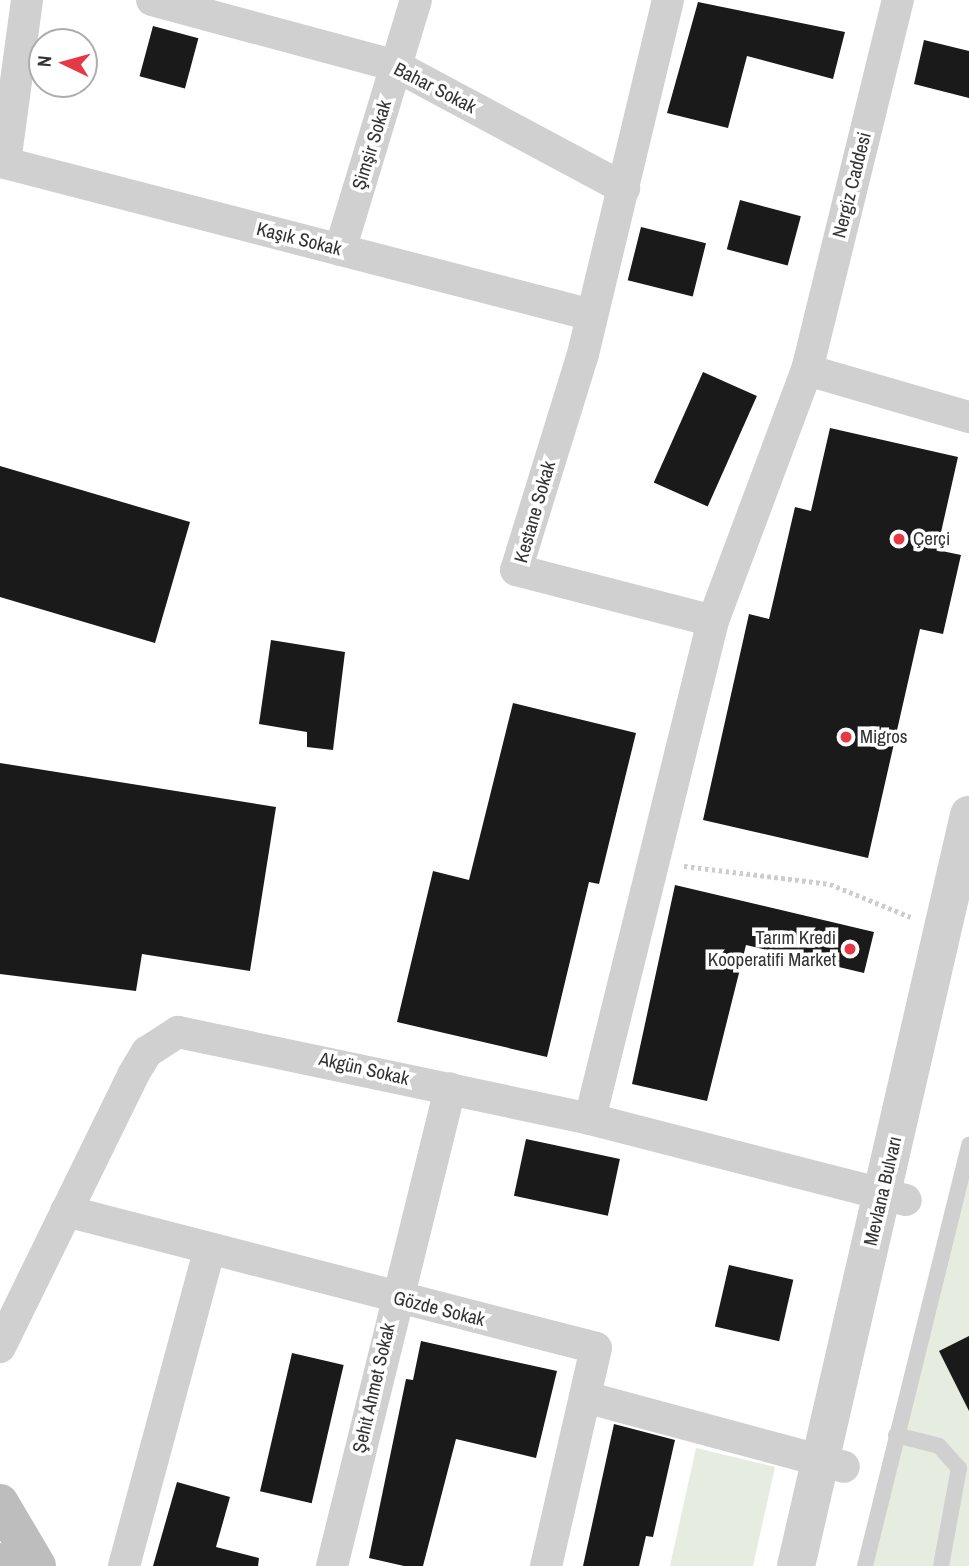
<!DOCTYPE html>
<html>
<head>
<meta charset="utf-8">
<style>
  body { margin:0 }
  #map { position:relative; width:969px; height:1566px; overflow:hidden; background:#fff; font-family:"Archivo Narrow",sans-serif }
  div>[style] { position:absolute }
  .green>* { inset:0; background:#e6ecdf }
  .building>* { inset:0; background:#1a1a1a; transform-origin:0 0 }
  .path>* { height:4.5px; margin-top:-2.25px; transform-origin:0; background:repeating-linear-gradient(90deg,#cdcdcd 0 3.5px,transparent 0 7px) }
  .service>* { height:16px; margin:-8px; padding:0 8px; transform-origin:8px; border-radius:8px; background:#d0d0d0 }
  .minor>* { height:32px; margin:-16px; padding:0 16px; transform-origin:16px; border-radius:16px; background:#d0d0d0 }
  .tertiary>* { height:38px; margin:-19px; padding:0 19px; transform-origin:19px; border-radius:19px; background:#d0d0d0 }
  .secondary>* { height:38px; margin:-19px; padding:0 19px; transform-origin:19px; border-radius:19px; background:#bdbdbd }
  .dots>* { width:19px; height:19px; translate:-50% -50%; box-sizing:border-box; border:4px solid #fff; border-radius:50% }
  span { translate:-50% -50%; white-space:nowrap; text-align:center; line-height:1.15; -webkit-text-stroke:7px #fff; paint-order:stroke }
  .street-label { font-size:19px; color:#333 }
  .poi-label { font-size:19px; color:#333 }
  .left { translate:0 -50%; text-align:left }
  .right { translate:-100% -50%; text-align:right }
  .north { position:absolute; left:28px; top:28px; width:70px; height:70px; box-sizing:border-box; background:#fff; border:2px solid #adadad; border-radius:50%; rotate:275deg; font-size:19px; font-weight:700; line-height:28px; text-align:center; color:#333 }
  .north::after { content:''; display:block; margin:auto; width:24px; height:32px; background:#e63946; clip-path:polygon(50% 0,100% 100%,50% 72%,0 100%) }
</style>
</head>
<body>
<div id="map">
  <div class="green">
    <i style="clip-path:polygon(969px 1145px,969px 1566px,865px 1566px)"></i>
    <i style="clip-path:polygon(696px 1448px,775px 1467px,753px 1566px,670px 1566px)"></i>
  </div>
  <div class="building">
    <i style="clip-path:polygon(698px 2px,845px 32px,833px 79px,747px 56px,728px 128px,667px 113px)"></i>
    <i style="left:153px;top:26px;width:47px;height:52px;rotate:15deg"></i>
    <i style="clip-path:polygon(924px 40px,969px 51px,969px 98px,914px 84px)"></i>
    <i style="left:740px;top:200px;width:63px;height:51px;rotate:15deg"></i>
    <i style="left:641px;top:227px;width:67px;height:55px;rotate:14deg"></i>
    <i style="left:703px;top:372px;width:59px;height:121px;rotate:24deg"></i>
    <i style="clip-path:polygon(830px 428px,958px 457px,937px 550px,961px 555px,943px 634px,920px 629px,868px 858px,703px 820px,749px 614px,769px 619px,795px 507px,811px 511px)"></i>
    <i style="clip-path:polygon(0 466px,190px 522px,155px 643px,0 597px)"></i>
    <i style="clip-path:polygon(271px 640px,345px 652px,333px 750px,307px 747px,307px 732px,259px 724px)"></i>
    <i style="clip-path:polygon(513px 703px,636px 733px,599px 884px,589px 882px,547px 1057px,397px 1022px,433px 871px,469px 880px)"></i>
    <i style="clip-path:polygon(0 763px,276px 807px,250px 971px,142px 954px,136px 991px,0 974px)"></i>
    <i style="clip-path:polygon(675px 885px,874px 932px,864px 973px,746px 945px,707px 1101px,632px 1084px)"></i>
    <i style="left:526px;top:1139px;width:96px;height:58px;rotate:12deg"></i>
    <i style="left:729px;top:1265px;width:66px;height:63px;rotate:13deg"></i>
    <i style="clip-path:polygon(969px 1336px,969px 1411px,939px 1351px)"></i>
    <i style="clip-path:polygon(421px 1341px,557px 1371px,536px 1458px,456px 1439px,423px 1566px,404px 1566px,369px 1558px,406px 1379px,413px 1380px)"></i>
    <i style="left:292px;top:1353px;width:53px;height:142px;rotate:13deg"></i>
    <i style="clip-path:polygon(614px 1424px,675px 1440px,653px 1537px,646px 1536px,639px 1566px,583px 1566px)"></i>
    <i style="clip-path:polygon(177px 1482px,230px 1497px,216px 1547px,259px 1558px,258px 1566px,153px 1566px)"></i>
  </div>
  <div class="path">
    <i style="left:684px;top:866px;width:147px;rotate:7deg"></i>
    <i style="left:830px;top:884px;width:87px;rotate:22.2deg"></i>
  </div>
  <div class="service">
    <i style="left:896px;top:1435px;width:44px;rotate:14.3deg"></i>
    <i style="left:939px;top:1446px;width:30px;rotate:48deg"></i>
    <i style="left:959px;top:1468px;width:100px;rotate:100.4deg"></i>
    <i style="left:865px;top:1566px;width:434px;rotate:-76.1deg"></i>
  </div>
  <div class="minor">
    <i style="left:27px;top:0;width:164px;rotate:97.7deg"></i>
    <i style="left:5px;top:163px;width:606px;rotate:14.52deg"></i>
    <i style="left:152px;top:0;width:253px;rotate:15.1deg"></i>
    <i style="left:396px;top:66px;width:259px;rotate:28.2deg"></i>
    <i style="left:668px;top:0;width:364px;rotate:103.5deg"></i>
    <i style="left:583px;top:354px;width:226px;rotate:107.2deg"></i>
    <i style="left:516px;top:570px;width:203px;rotate:14.5deg"></i>
    <i style="left:713px;top:621px;width:268px;rotate:-69.5deg"></i>
    <i style="left:807px;top:370px;width:381px;rotate:-76.2deg"></i>
    <i style="left:340px;top:250px;width:261px;rotate:-73.1deg"></i>
    <i style="left:807px;top:370px;width:169px;rotate:16.2deg"></i>
    <i style="left:590px;top:1119px;width:513px;rotate:-76.13deg"></i>
    <i style="left:66px;top:1211px;width:547px;rotate:14.49deg"></i>
    <i style="left:596px;top:1348px;width:224px;rotate:102.9deg"></i>
    <i style="left:0;top:1347px;width:303px;rotate:-63.9deg"></i>
    <i style="left:133px;top:1075px;width:27px;rotate:-59deg"></i>
    <i style="left:147px;top:1052px;width:37px;rotate:-33deg"></i>
    <i style="left:178px;top:1032px;width:421px;rotate:11.9deg"></i>
    <i style="left:590px;top:1119px;width:326px;rotate:14.4deg"></i>
    <i style="left:585px;top:1397px;width:268px;rotate:15.1deg"></i>
    <i style="left:124px;top:1566px;width:325px;rotate:-74.9deg"></i>
    <i style="left:332px;top:1566px;width:492px;rotate:-76.1deg"></i>
  </div>
  <div class="tertiary">
    <i style="left:796px;top:1566px;width:771px;rotate:-77.03deg"></i>
  </div>
  <div class="secondary">
    <i style="left:0;top:1503px;width:73px;rotate:59.6deg"></i>
    <i style="left:0;top:1562px;width:5px;rotate:53deg"></i>
  </div>
  <div class="dots">
    <i style="left:899px;top:539px;background:#e63946"></i>
    <i style="left:846px;top:737px;background:#e63946"></i>
    <i style="left:850px;top:949px;background:#e63946"></i>
  </div>
  <div class="street-label">
    <span style="left:435px;top:88px;rotate:27deg">Bahar Sokak</span>
    <span style="left:372px;top:145px;rotate:-73deg">Şimşir Sokak</span>
    <span style="left:852px;top:185px;rotate:-76deg">Nergiz Caddesi</span>
    <span style="left:299px;top:239px;rotate:14deg">Kaşık Sokak</span>
    <span style="left:535px;top:512px;rotate:-74deg">Kestane Sokak</span>
    <span style="left:364px;top:1069px;rotate:13deg">Akgün Sokak</span>
    <span style="left:883px;top:1191px;rotate:-77deg">Mevlana Bulvarı</span>
    <span style="left:439px;top:1309px;rotate:14deg">Gözde Sokak</span>
    <span style="left:374px;top:1388px;rotate:-77deg">Şehit Ahmet Sokak</span>
  </div>
  <div class="poi-label">
    <span class="left" style="left:913px;top:539px">Çerçi</span>
    <span class="left" style="left:860px;top:737px">Migros</span>
    <span class="right" style="left:836px;top:949px">Tarım Kredi<br>Kooperatifi Market</span>
  </div>
  <div class="north">N</div>
</div>
</body>
</html>
